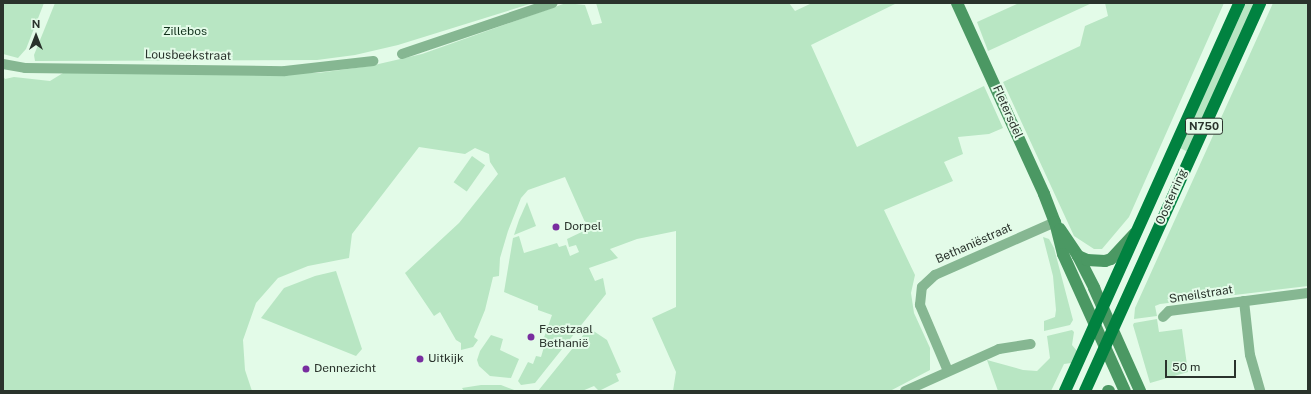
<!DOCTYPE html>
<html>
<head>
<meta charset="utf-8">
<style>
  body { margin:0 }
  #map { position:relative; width:1311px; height:394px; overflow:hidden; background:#e3fbe8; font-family:"Public Sans",sans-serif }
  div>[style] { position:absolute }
  .green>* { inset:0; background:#b8e6c3; transform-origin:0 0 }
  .street>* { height:10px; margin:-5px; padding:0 5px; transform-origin:5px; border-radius:5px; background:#86b792 }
  .secondary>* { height:12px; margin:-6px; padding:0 6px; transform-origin:6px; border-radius:6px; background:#4b9863 }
  .primary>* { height:12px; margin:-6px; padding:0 6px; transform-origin:6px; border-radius:6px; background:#018240 }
  .dots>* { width:11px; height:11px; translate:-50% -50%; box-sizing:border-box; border:2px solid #e3fbe8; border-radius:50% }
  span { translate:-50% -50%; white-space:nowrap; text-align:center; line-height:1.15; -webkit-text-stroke:4px #e3fbe8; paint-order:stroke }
  .shield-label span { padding:1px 3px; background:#e3fbe8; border:1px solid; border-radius:3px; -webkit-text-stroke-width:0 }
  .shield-label { font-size:11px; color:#2a332c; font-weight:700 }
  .park-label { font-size:12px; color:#12311c }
  .street-label { font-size:12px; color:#2a332c }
  .poi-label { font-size:12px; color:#2a332c }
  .left { translate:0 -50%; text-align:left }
  .frame { position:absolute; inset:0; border:4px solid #2a332c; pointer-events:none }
  .north { position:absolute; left:16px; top:16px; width:40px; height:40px; -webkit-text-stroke:3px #e3fbe8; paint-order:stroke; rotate:0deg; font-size:11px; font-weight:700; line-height:16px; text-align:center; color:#2a332c }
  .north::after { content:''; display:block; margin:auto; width:14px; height:18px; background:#2a332c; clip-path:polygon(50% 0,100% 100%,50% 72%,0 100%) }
  .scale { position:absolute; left:1165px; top:360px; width:71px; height:18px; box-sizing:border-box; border:2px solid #2a332c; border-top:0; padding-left:5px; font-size:12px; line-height:14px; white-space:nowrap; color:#2a332c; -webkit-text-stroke:3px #e3fbe8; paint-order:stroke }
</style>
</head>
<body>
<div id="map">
  <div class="green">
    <i style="clip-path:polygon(3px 3px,44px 3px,26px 49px,18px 58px,3px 54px)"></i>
    <i style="clip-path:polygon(55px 3px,533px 3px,398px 45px,355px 55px,317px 60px,35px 61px,34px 55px)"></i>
    <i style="clip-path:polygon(566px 3px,585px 5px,592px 25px,602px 23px,596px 3px,789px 3px,795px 11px,812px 3px,897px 3px,811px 45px,857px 147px,984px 86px,1003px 128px,989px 134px,958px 137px,963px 154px,944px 162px,953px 181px,884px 210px,915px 275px,911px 293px,914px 313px,930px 348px,930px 370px,890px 391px,673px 391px,676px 372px,652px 318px,676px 307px,676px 231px,637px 239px,610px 249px,618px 258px,589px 268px,595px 281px,603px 278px,606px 294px,535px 383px,521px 385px,518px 381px,528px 362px,533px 364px,536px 356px,541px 357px,544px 347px,541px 346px,552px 315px,538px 310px,538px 306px,504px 292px,513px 238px,519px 236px,524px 253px,557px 243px,559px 247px,566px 245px,570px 256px,579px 252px,576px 245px,569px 247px,567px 239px,588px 229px,565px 177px,528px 190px,521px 198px,508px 231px,500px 258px,499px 276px,493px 277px,485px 310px,474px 337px,478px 340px,473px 347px,461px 350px,461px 343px,456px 340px,440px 312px,434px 316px,405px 273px,459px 223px,498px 174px,490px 162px,489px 154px,475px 148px,465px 154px,419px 147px,352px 234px,349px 258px,308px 266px,278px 278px,256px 303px,243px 340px,245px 370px,252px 391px,3px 391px,3px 76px,5px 79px,14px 77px,50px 81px,63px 73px,318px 73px,370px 66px,422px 54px)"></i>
    <i style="clip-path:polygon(1019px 3px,1092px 3px,988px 51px,977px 22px)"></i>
    <i style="clip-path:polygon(1105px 3px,1224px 3px,1129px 217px,1102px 249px,1094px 249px,1074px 236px,1003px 82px,1080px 46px,1085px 26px,1108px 16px)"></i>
    <i style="clip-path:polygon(1246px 3px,1254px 3px,1188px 152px,1180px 148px)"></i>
    <i style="clip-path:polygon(1273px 3px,1308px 3px,1308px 286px,1160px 304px,1155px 306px,1157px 316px,1134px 319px,1135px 308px)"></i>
    <i style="left:472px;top:156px;width:16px;height:32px;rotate:35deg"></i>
    <i style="clip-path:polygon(527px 202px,536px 226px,514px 235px,519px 220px)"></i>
    <i style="clip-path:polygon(1043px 237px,1049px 239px,1054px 248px,1073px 320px,1070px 325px,1044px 331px,1044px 321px,1055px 317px,1056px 310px,1053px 276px)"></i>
    <i style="clip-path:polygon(336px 271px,362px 349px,356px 356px,261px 318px,284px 288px,315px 276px)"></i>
    <i style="clip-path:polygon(1157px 319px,1159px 332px,1182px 329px,1188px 372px,1150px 383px,1133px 325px,1134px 323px)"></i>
    <i style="clip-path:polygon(589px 328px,607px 340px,621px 372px,616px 374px,619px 381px,599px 391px,594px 386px,582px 391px,538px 391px)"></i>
    <i style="clip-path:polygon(1072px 330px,1074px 332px,1072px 345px,1077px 351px,1071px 363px,1064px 364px,1051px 391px,998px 391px,987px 360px,1023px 370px,1037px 371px,1050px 358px,1047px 336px)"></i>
    <i style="clip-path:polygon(491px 335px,503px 339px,500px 350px,519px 359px,511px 378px,490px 376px,479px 366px,477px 360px,480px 351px)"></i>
    <i style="clip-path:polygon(481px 385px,501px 385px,517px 391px,464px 391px,462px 388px)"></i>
  </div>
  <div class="street">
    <i style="left:402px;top:54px;width:159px;rotate:-18.7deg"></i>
    <i style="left:3px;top:64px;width:22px;rotate:10deg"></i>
    <i style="left:25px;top:68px;width:260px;rotate:0.7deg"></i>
    <i style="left:285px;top:71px;width:89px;rotate:-6.5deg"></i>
    <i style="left:1244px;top:301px;width:54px;rotate:83.7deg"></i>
    <i style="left:1250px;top:355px;width:37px;rotate:74deg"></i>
    <i style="left:1163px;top:317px;width:8px;rotate:-45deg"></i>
    <i style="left:1169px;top:311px;width:140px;rotate:-7.4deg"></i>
    <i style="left:948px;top:371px;width:72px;rotate:-113deg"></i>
    <i style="left:920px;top:305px;width:18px;rotate:-84deg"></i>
    <i style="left:922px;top:287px;width:18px;rotate:-43deg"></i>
    <i style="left:935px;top:275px;width:131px;rotate:-23.8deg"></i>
    <i style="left:905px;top:391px;width:103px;rotate:-24.1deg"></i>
    <i style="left:999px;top:349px;width:32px;rotate:-9deg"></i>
  </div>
  <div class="secondary">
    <i style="left:957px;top:3px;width:210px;rotate:65.5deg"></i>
    <i style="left:1044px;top:194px;width:30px;rotate:69deg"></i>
    <i style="left:1055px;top:222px;width:33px;rotate:76deg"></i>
    <i style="left:1063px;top:254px;width:150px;rotate:65.7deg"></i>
    <i style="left:1060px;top:229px;width:32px;rotate:56deg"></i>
    <i style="left:1078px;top:256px;width:36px;rotate:63deg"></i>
    <i style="left:1094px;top:288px;width:113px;rotate:65.9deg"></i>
    <i style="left:1078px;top:256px;width:10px;rotate:24deg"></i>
    <i style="left:1087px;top:260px;width:18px;rotate:3deg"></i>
    <i style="left:1105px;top:261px;width:6px;rotate:-18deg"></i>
    <i style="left:1111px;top:259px;width:35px;rotate:-47deg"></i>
    <i style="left:1108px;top:391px;width:1px"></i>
  </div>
  <div class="primary">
    <i style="left:1065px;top:391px;width:425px;rotate:-65.8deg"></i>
    <i style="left:1085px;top:391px;width:426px;rotate:-65.7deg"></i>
  </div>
  <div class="dots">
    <i style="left:556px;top:227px;background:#782d9f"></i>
    <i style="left:531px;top:337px;background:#782d9f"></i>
    <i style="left:420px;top:359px;background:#782d9f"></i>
    <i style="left:306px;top:369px;background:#782d9f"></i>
  </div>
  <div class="shield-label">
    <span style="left:1204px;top:126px">N750</span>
  </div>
  <div class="park-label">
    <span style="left:185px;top:32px">Zillebos</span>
  </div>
  <div class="street-label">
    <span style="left:188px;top:56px;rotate:1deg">Lousbeekstraat</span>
    <span style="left:1007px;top:112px;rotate:66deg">Fletersdel</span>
    <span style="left:1172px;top:197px;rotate:-66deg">Oosterring</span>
    <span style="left:974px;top:244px;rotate:-24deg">Bethaniëstraat</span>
    <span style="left:1201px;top:295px;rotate:-9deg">Smeilstraat</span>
  </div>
  <div class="poi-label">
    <span class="left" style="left:564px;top:227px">Dorpel</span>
    <span class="left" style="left:539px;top:337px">Feestzaal<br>Bethanië</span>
    <span class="left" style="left:428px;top:359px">Uitkijk</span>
    <span class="left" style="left:314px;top:369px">Dennezicht</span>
  </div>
  <div class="frame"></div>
  <div class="north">N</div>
  <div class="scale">50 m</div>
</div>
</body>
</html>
